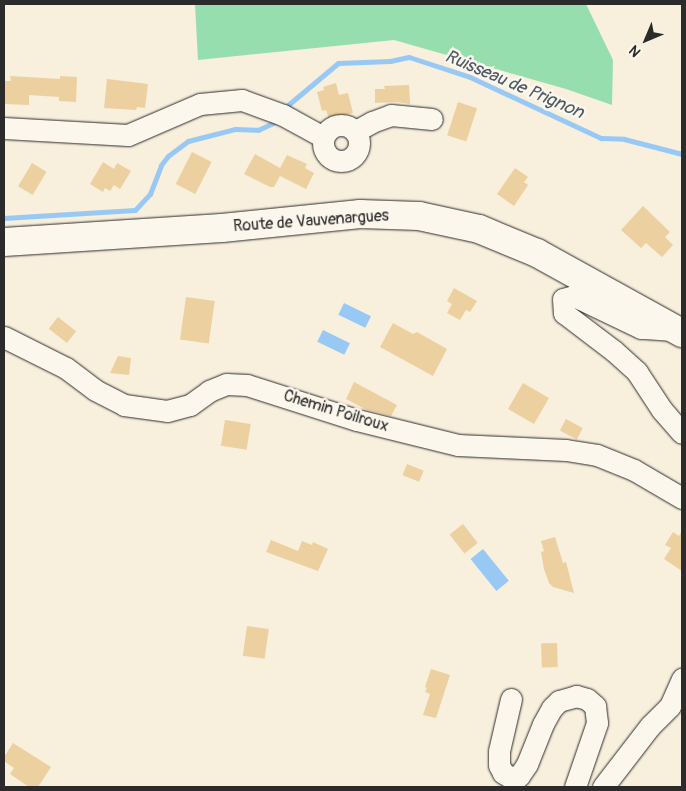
<!DOCTYPE html>
<html>
<head>
<meta charset="utf-8">
<style>
  body { margin:0 }
  #map { position:relative; width:686px; height:791px; overflow:hidden; background:#f8efdd; font-family:Pangolin,sans-serif }
  div>[style] { position:absolute }
  .green>* { inset:0; background:#96dead }
  .water>* { inset:0; background:#98c9f5; transform-origin:0 0 }
  .stream>* { height:5px; margin:-2.5px; padding:0 2.5px; transform-origin:2.5px; border-radius:2.5px; background:#98c9f5 }
  .building>* { inset:0; background:#ecd0a0; transform-origin:0 0 }
  .roads { filter:drop-shadow(0 0 1px #2b2b2b) drop-shadow(0 0 1px #2b2b2b) }
  .minor>* { height:21px; margin:-10.5px; padding:0 10.5px; transform-origin:10.5px; border-radius:10.5px; background:#fbf7ec }
  .minor>.ring { margin:-10.5px; padding:0; box-sizing:content-box; background:none; border:21px solid #fbf7ec; border-radius:50% }
  .major>* { height:28px; margin:-14px; padding:0 14px; transform-origin:14px; border-radius:14px; background:#fbf7ec }
  span { translate:-50% -50%; white-space:nowrap; text-align:center; line-height:1.15; -webkit-text-stroke:5px #fbf7ec; paint-order:stroke }
  .street-label { font-size:16px; color:#2b2b2b }
  .water-label { font-size:18px; color:#4c5a68; font-style:italic }
  .frame { position:absolute; inset:0; border:5px solid #2b2b2b; pointer-events:none }
  .north { position:absolute; left:621px; top:15px; width:50px; height:50px; -webkit-text-stroke:4px #fbf7ec; paint-order:stroke; rotate:225deg; font-size:14px; font-weight:700; line-height:20px; text-align:center; color:#2b2b2b }
  .north::after { content:''; display:block; margin:auto; width:18px; height:22px; background:#2b2b2b; clip-path:polygon(50% 0,100% 100%,50% 72%,0 100%) }
</style>
</head>
<body>
<div id="map">
  <div class="green">
    <i style="clip-path:polygon(195px 4px,586px 4px,613px 60px,612px 105px,566px 89px,394px 40px,198px 60px)"></i>
  </div>
  <div class="water">
    <i style="left:344px;top:303px;width:30px;height:13px;rotate:26deg"></i>
    <i style="left:323px;top:330px;width:30px;height:13px;rotate:26deg"></i>
    <i style="left:483px;top:549px;width:41px;height:16px;rotate:51deg"></i>
  </div>
  <div class="stream">
    <i style="left:288px;top:105px;width:65px;rotate:-40deg"></i>
    <i style="left:338px;top:63px;width:52px;rotate:-2.2deg"></i>
    <i style="left:390px;top:61px;width:19px;rotate:-12deg"></i>
    <i style="left:409px;top:57px;width:64px;rotate:18.2deg"></i>
    <i style="left:470px;top:77px;width:145px;rotate:25deg"></i>
    <i style="left:601px;top:138px;width:23px;rotate:2deg"></i>
    <i style="left:624px;top:139px;width:60px;rotate:14.5deg"></i>
    <i style="left:4px;top:218px;width:131px;rotate:-3.5deg"></i>
    <i style="left:135px;top:210px;width:22px;rotate:-47deg"></i>
    <i style="left:150px;top:194px;width:31px;rotate:-69deg"></i>
    <i style="left:161px;top:165px;width:11px;rotate:-52deg"></i>
    <i style="left:168px;top:156px;width:25px;rotate:-37deg"></i>
    <i style="left:188px;top:141px;width:49px;rotate:-14.3deg"></i>
    <i style="left:235px;top:129px;width:23px;rotate:2deg"></i>
    <i style="left:258px;top:130px;width:17px;rotate:-25deg"></i>
  </div>
  <div class="building">
    <i style="clip-path:polygon(10px 76px,60px 79px,60px 76px,77px 77px,76px 102px,59px 101px,59px 97px,29px 95px,29px 105px,4px 104px,4px 81px,11px 81px)"></i>
    <i style="clip-path:polygon(107px 79px,148px 84px,145px 108px,137px 107px,136px 110px,104px 108px)"></i>
    <i style="clip-path:polygon(336px 83px,339px 95px,348px 93px,353px 113px,329px 119px,326px 110px,322px 111px,317px 92px,324px 90px,323px 87px)"></i>
    <i style="clip-path:polygon(409px 85px,410px 104px,397px 102px,375px 103px,375px 89px,385px 89px,384px 86px)"></i>
    <i style="left:458px;top:102px;width:20px;height:35px;rotate:18deg"></i>
    <i style="left:192px;top:152px;width:22px;height:36px;rotate:27deg"></i>
    <i style="clip-path:polygon(255px 154px,280px 168px,287px 155px,307px 164px,305px 168px,314px 173px,306px 189px,280px 176px,274px 187px,270px 187px,244px 174px)"></i>
    <i style="clip-path:polygon(103px 162px,114px 169px,117px 163px,131px 171px,120px 189px,114px 185px,110px 191px,105px 188px,103px 192px,90px 184px)"></i>
    <i style="left:32px;top:163px;width:17px;height:27px;rotate:31deg"></i>
    <i style="clip-path:polygon(515px 168px,528px 177px,524px 182px,528px 185px,514px 206px,497px 194px)"></i>
    <i style="clip-path:polygon(643px 206px,670px 232px,665px 237px,673px 245px,662px 257px,646px 243px,641px 248px,621px 230px)"></i>
    <i style="clip-path:polygon(454px 288px,477px 301px,470px 312px,466px 310px,460px 320px,447px 313px,452px 304px,447px 301px)"></i>
    <i style="left:186px;top:297px;width:29px;height:43px;rotate:8deg"></i>
    <i style="left:58px;top:317px;width:23px;height:15px;rotate:38deg"></i>
    <i style="clip-path:polygon(393px 323px,413px 334px,417px 332px,447px 349px,433px 376px,380px 347px)"></i>
    <i style="clip-path:polygon(118px 356px,131px 358px,129px 375px,110px 373px)"></i>
    <i style="clip-path:polygon(354px 382px,397px 405px,391px 416px,367px 410px,346px 399px)"></i>
    <i style="left:523px;top:383px;width:30px;height:30px;rotate:30deg"></i>
    <i style="left:566px;top:419px;width:19px;height:13px;rotate:28deg"></i>
    <i style="left:225px;top:420px;width:26px;height:26px;rotate:9deg"></i>
    <i style="left:407px;top:464px;width:18px;height:12px;rotate:22deg"></i>
    <i style="left:463px;top:524px;width:24px;height:17px;rotate:52deg"></i>
    <i style="clip-path:polygon(682px 531px,682px 571px,664px 559px,671px 548px,665px 545px,673px 532px,679px 536px)"></i>
    <i style="clip-path:polygon(555px 537px,563px 563px,566px 562px,574px 593px,553px 587px,549px 583px,544px 569px,541px 552px,544px 551px,541px 541px)"></i>
    <i style="clip-path:polygon(271px 540px,298px 551px,302px 541px,312px 545px,313px 542px,328px 549px,318px 571px,266px 552px)"></i>
    <i style="left:247px;top:626px;width:22px;height:30px;rotate:8deg"></i>
    <i style="left:557px;top:643px;width:24px;height:16px;rotate:88deg"></i>
    <i style="clip-path:polygon(431px 669px,450px 675px,436px 718px,423px 715px,430px 694px,425px 692px,427px 688px,425px 687px)"></i>
    <i style="clip-path:polygon(13px 743px,51px 767px,38px 787px,29px 787px,10px 774px,14px 768px,4px 761px,4px 757px)"></i>
  </div>
  <div class="roads">
    <div class="minor">
      <i class="ring" style="left:323px;top:125px;width:15px;height:15px"></i>
      <i style="left:4px;top:128px;width:124px;rotate:3.2deg"></i>
      <i style="left:128px;top:135px;width:78px;rotate:-23.3deg"></i>
      <i style="left:200px;top:104px;width:42px;rotate:-5.4deg"></i>
      <i style="left:242px;top:100px;width:44px;rotate:20.1deg"></i>
      <i style="left:283px;top:115px;width:46px;rotate:28.8deg"></i>
      <i style="left:356px;top:131px;width:18px;rotate:-29deg"></i>
      <i style="left:372px;top:122px;width:20px;rotate:-20deg"></i>
      <i style="left:391px;top:115px;width:41px;rotate:5.6deg"></i>
      <i style="left:673px;top:330px;width:32px;rotate:-176deg"></i>
      <i style="left:641px;top:328px;width:74px;rotate:-154.5deg"></i>
      <i style="left:574px;top:296px;width:11px;rotate:165deg"></i>
      <i style="left:563px;top:299px;width:14px;rotate:86deg"></i>
      <i style="left:564px;top:313px;width:63px;rotate:37.2deg"></i>
      <i style="left:614px;top:351px;width:31px;rotate:42deg"></i>
      <i style="left:637px;top:372px;width:45px;rotate:56.7deg"></i>
      <i style="left:662px;top:410px;width:30px;rotate:49deg"></i>
      <i style="left:4px;top:337px;width:69px;rotate:26.6deg"></i>
      <i style="left:66px;top:368px;width:36px;rotate:37deg"></i>
      <i style="left:95px;top:390px;width:33px;rotate:27deg"></i>
      <i style="left:124px;top:405px;width:43px;rotate:7.9deg"></i>
      <i style="left:167px;top:411px;width:24px;rotate:-15deg"></i>
      <i style="left:190px;top:405px;width:24px;rotate:-36deg"></i>
      <i style="left:209px;top:391px;width:18px;rotate:-22deg"></i>
      <i style="left:226px;top:384px;width:21px;rotate:3deg"></i>
      <i style="left:247px;top:385px;width:115px;rotate:17.7deg"></i>
      <i style="left:357px;top:420px;width:104px;rotate:13.9deg"></i>
      <i style="left:458px;top:445px;width:108px;rotate:2.7deg"></i>
      <i style="left:566px;top:450px;width:31px;rotate:9deg"></i>
      <i style="left:597px;top:455px;width:40px;rotate:22deg"></i>
      <i style="left:634px;top:470px;width:56px;rotate:30.3deg"></i>
      <i style="left:511px;top:699px;width:53px;rotate:103deg"></i>
      <i style="left:499px;top:751px;width:14px;rotate:90deg"></i>
      <i style="left:499px;top:765px;width:9px;rotate:63deg"></i>
      <i style="left:503px;top:773px;width:8px;rotate:30deg"></i>
      <i style="left:510px;top:777px;width:9px;rotate:-6deg"></i>
      <i style="left:519px;top:776px;width:14px;rotate:-56deg"></i>
      <i style="left:527px;top:764px;width:43px;rotate:-68.2deg"></i>
      <i style="left:543px;top:724px;width:18px;rotate:-61deg"></i>
      <i style="left:552px;top:708px;width:10px;rotate:-45deg"></i>
      <i style="left:559px;top:701px;width:18px;rotate:-16deg"></i>
      <i style="left:576px;top:696px;width:11px;rotate:15deg"></i>
      <i style="left:587px;top:699px;width:11px;rotate:41deg"></i>
      <i style="left:595px;top:706px;width:17px;rotate:83deg"></i>
      <i style="left:597px;top:723px;width:68px;rotate:109deg"></i>
      <i style="left:603px;top:787px;width:77px;rotate:-52.4deg"></i>
      <i style="left:650px;top:726px;width:28px;rotate:-45deg"></i>
      <i style="left:670px;top:706px;width:30px;rotate:-66deg"></i>
    </div>
    <div class="major">
      <i style="left:4px;top:242px;width:218px;rotate:-3.7deg"></i>
      <i style="left:222px;top:228px;width:139px;rotate:-5.8deg"></i>
      <i style="left:360px;top:214px;width:59px;rotate:1.9deg"></i>
      <i style="left:419px;top:216px;width:61px;rotate:12.2deg"></i>
      <i style="left:479px;top:229px;width:63px;rotate:22.5deg"></i>
      <i style="left:537px;top:253px;width:166px;rotate:28.9deg"></i>
    </div>
  </div>
  <div class="street-label">
    <span style="left:311px;top:221px;rotate:-4deg">Route de Vauvenargues</span>
    <span style="left:336px;top:411px;rotate:17deg">Chemin Poilroux</span>
  </div>
  <div class="water-label">
    <span style="left:514px;top:85px;rotate:23deg">Ruisseau de Prignon</span>
  </div>
  <div class="frame"></div>
  <div class="north">N</div>
</div>
</body>
</html>
